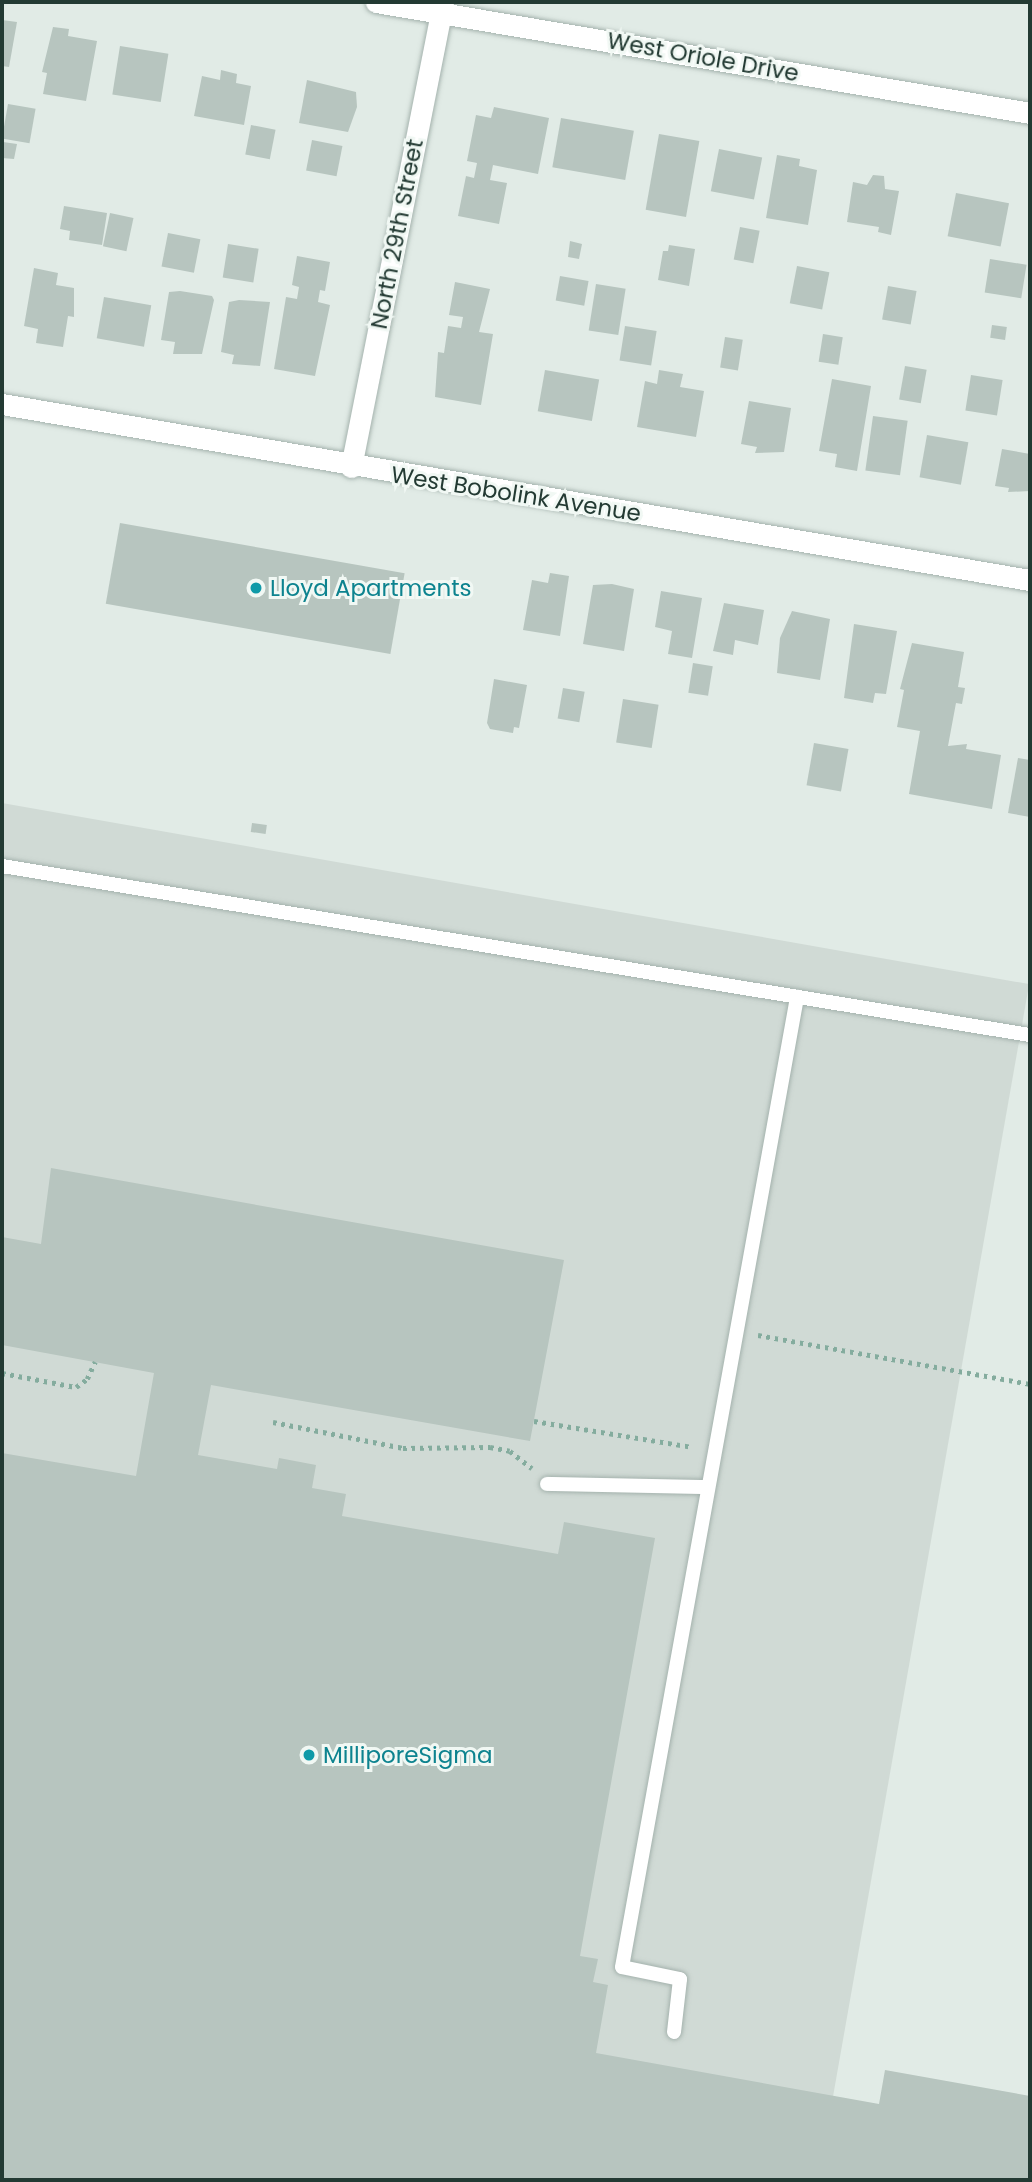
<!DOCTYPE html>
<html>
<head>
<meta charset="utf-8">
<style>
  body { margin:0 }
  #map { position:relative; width:1032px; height:2182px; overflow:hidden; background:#e1ebe6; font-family:Poppins,sans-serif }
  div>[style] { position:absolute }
  .built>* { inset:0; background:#d0dad5; transform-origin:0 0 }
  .building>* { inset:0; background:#b7c5bf; transform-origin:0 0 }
  .path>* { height:4.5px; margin-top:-2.25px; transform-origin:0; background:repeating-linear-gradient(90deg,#84ac9e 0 3.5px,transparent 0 8.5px) }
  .roads { filter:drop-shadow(0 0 2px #a4b2ad) drop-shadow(0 0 2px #a4b2ad) }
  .lane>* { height:14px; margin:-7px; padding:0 7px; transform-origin:7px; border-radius:7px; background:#fff }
  .street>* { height:21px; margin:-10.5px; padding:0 10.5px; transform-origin:10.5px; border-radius:10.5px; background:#fff }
  .dots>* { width:19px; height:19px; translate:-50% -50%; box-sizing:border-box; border:4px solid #f1f8f4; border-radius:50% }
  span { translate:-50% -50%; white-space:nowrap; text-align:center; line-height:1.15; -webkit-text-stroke:6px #f1f8f4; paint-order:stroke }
  .street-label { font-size:23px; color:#233a33 }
  .culture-label { font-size:23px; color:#0d838f }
  .left { translate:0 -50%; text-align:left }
  .frame { position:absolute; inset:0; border:4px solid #233a33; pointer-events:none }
</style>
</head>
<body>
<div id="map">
  <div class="built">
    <i style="left:2px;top:803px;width:1043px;height:1377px;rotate:10deg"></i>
  </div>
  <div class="building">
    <i style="clip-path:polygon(2px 20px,17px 22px,9px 67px,2px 66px)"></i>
    <i style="clip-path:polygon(53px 27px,69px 29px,68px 36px,97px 41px,86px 101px,43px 94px,47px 73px,42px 72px)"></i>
    <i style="left:120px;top:46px;width:49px;height:49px;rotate:9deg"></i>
    <i style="clip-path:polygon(221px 70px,237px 74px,236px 83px,251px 86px,244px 125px,194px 116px,202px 76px,220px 80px)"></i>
    <i style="clip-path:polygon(307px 80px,356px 92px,357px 107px,348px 132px,299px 123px)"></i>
    <i style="left:8px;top:104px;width:28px;height:35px;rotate:10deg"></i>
    <i style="clip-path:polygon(494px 107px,549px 118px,538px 174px,493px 165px,490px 180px,507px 183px,499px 224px,458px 216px,466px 176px,474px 178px,477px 163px,467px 161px,476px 115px,491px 118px)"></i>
    <i style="left:561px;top:118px;width:74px;height:50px;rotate:10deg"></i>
    <i style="left:251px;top:125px;width:25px;height:30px;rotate:11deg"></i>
    <i style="left:659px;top:134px;width:41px;height:77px;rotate:10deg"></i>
    <i style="left:312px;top:140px;width:31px;height:31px;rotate:11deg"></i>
    <i style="clip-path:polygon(3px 142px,17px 144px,14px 159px,2px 158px)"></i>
    <i style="left:719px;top:149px;width:44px;height:43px;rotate:11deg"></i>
    <i style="clip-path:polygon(777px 155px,800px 159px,799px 166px,817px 170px,808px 225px,766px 218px)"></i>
    <i style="clip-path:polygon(873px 175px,884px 176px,885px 189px,899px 191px,891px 235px,878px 232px,879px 227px,847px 222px,853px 182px,867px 185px)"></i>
    <i style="left:956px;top:193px;width:54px;height:44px;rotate:11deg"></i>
    <i style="clip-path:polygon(64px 206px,107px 213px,102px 245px,69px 240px,70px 231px,60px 229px)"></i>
    <i style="left:110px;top:213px;width:24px;height:34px;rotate:12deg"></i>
    <i style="left:740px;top:227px;width:20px;height:33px;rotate:11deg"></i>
    <i style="left:168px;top:233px;width:33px;height:34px;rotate:11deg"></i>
    <i style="clip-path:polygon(570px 241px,582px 244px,579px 259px,568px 257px)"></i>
    <i style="left:228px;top:244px;width:31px;height:34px;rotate:9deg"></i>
    <i style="clip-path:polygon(669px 245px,695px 249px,689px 286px,658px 280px,663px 251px,668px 251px)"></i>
    <i style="clip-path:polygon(297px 256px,330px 262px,325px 291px,320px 290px,318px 302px,330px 305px,315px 376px,274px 369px,286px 297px,297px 299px,299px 287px,292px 285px)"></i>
    <i style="left:990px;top:259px;width:37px;height:34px;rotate:9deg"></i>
    <i style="left:797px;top:266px;width:33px;height:38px;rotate:11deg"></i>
    <i style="clip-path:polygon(34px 268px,58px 273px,56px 285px,74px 288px,74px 317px,68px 316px,63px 347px,36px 343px,38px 329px,24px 326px)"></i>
    <i style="left:560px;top:276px;width:29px;height:25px;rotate:10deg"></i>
    <i style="clip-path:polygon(455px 282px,490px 289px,479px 332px,493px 334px,481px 405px,435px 397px,438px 352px,444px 353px,448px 326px,461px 328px,463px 317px,449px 315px)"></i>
    <i style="left:596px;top:284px;width:30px;height:47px;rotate:9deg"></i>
    <i style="left:888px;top:286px;width:29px;height:34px;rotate:10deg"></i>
    <i style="clip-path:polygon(180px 291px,212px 296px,214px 300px,202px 354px,173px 354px,175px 342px,161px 340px,169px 292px)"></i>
    <i style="left:104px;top:297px;width:48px;height:42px;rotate:10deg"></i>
    <i style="clip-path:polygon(239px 300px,270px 302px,260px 366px,232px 364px,234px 355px,221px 352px,229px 302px)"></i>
    <i style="left:992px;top:325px;width:15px;height:13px;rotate:8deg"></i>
    <i style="left:625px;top:326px;width:32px;height:35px;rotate:9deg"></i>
    <i style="left:823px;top:334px;width:20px;height:28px;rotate:9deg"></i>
    <i style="left:725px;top:337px;width:18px;height:31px;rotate:9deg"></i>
    <i style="left:905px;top:366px;width:22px;height:34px;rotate:10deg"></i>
    <i style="left:545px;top:370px;width:55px;height:42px;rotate:10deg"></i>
    <i style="clip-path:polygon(659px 370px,683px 374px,680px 387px,704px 391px,696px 437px,637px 427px,645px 381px,657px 384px)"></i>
    <i style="left:971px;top:375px;width:32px;height:36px;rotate:9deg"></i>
    <i style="clip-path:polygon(832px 379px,871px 386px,857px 471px,835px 467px,837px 454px,819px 451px)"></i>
    <i style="clip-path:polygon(749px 401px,791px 408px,784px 452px,755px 453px,757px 447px,741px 444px)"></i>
    <i style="left:873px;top:416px;width:35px;height:55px;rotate:8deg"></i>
    <i style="left:927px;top:435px;width:42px;height:43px;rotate:10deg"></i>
    <i style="clip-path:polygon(1002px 449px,1030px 454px,1030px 491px,1008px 492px,1009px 488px,995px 486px)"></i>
    <i style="left:120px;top:523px;width:289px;height:82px;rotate:10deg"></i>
    <i style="clip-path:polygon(550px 573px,569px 576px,560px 636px,523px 630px,532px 580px,548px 583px)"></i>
    <i style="clip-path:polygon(612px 584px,634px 589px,624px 651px,583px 644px,593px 585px)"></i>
    <i style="clip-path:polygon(661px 591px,702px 598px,692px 658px,668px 654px,672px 631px,655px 627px)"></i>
    <i style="clip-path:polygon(724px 603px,764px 610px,758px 645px,735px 640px,733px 655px,713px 651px)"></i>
    <i style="clip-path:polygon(792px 611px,830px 619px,820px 680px,777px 673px,780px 638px)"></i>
    <i style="clip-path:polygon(854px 624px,897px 631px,886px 694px,875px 693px,873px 703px,844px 698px)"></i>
    <i style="clip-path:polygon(912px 643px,964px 652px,958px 687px,965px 688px,962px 704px,956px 703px,948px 746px,967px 744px,966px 749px,1001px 755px,992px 809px,909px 794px,920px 731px,897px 727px,904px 690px,900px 689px)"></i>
    <i style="left:693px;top:663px;width:20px;height:30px;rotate:9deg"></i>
    <i style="clip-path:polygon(494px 679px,527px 685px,519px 728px,514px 727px,513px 733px,490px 729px,487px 723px)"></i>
    <i style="left:563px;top:688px;width:22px;height:31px;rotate:10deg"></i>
    <i style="left:623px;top:699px;width:36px;height:44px;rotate:9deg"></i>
    <i style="left:814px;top:743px;width:35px;height:43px;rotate:10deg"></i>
    <i style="clip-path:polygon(1018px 758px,1030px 760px,1030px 817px,1008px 813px)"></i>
    <i style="left:252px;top:823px;width:15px;height:9px;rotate:8deg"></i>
    <i style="clip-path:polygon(51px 1168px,564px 1260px,530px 1441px,211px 1385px,198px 1455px,277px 1469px,279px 1458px,316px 1465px,312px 1488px,346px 1494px,342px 1516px,558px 1554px,564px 1522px,655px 1538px,580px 1956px,598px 1959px,593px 1982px,608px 1985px,596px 2053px,879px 2104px,885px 2070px,1030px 2096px,1030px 2180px,2px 2180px,2px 1453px,136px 1476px,154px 1373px,2px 1345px,2px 1237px,41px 1244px)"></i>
  </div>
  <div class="path">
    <i style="left:758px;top:1335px;width:276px;rotate:10.2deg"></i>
    <i style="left:2px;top:1373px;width:75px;rotate:10.7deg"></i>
    <i style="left:76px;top:1387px;width:14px;rotate:-36deg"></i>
    <i style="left:87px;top:1379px;width:19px;rotate:-65deg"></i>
    <i style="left:534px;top:1421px;width:160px;rotate:9.3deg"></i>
    <i style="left:273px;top:1422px;width:133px;rotate:11.3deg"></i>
    <i style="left:403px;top:1448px;width:87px;rotate:-0.7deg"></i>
    <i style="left:490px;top:1447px;width:20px;rotate:11deg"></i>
    <i style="left:510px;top:1451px;width:28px;rotate:38deg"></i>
  </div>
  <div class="roads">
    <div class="lane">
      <i style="left:2px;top:866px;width:1042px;rotate:9.34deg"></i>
      <i style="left:547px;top:1484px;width:160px;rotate:1.1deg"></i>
      <i style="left:674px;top:2032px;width:53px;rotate:-83.5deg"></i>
      <i style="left:680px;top:1979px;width:59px;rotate:-168.3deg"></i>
      <i style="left:622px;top:1967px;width:986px;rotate:-79.77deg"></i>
    </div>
    <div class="street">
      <i style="left:376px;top:2px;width:663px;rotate:9.63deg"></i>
      <i style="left:2px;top:404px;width:1043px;rotate:9.72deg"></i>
      <i style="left:351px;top:467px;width:474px;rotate:-78.8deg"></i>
    </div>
  </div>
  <div class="dots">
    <i style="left:256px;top:588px;background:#0f9aa8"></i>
    <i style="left:309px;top:1755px;background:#0f9aa8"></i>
  </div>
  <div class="street-label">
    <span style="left:703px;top:57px;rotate:10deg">West Oriole Drive</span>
    <span style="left:397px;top:234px;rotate:-79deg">North 29th Street</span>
    <span style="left:516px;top:494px;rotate:9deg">West Bobolink Avenue</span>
  </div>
  <div class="culture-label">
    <span class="left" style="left:270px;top:588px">Lloyd Apartments</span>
    <span class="left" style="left:323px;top:1755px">MilliporeSigma</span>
  </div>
  <div class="frame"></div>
</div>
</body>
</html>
